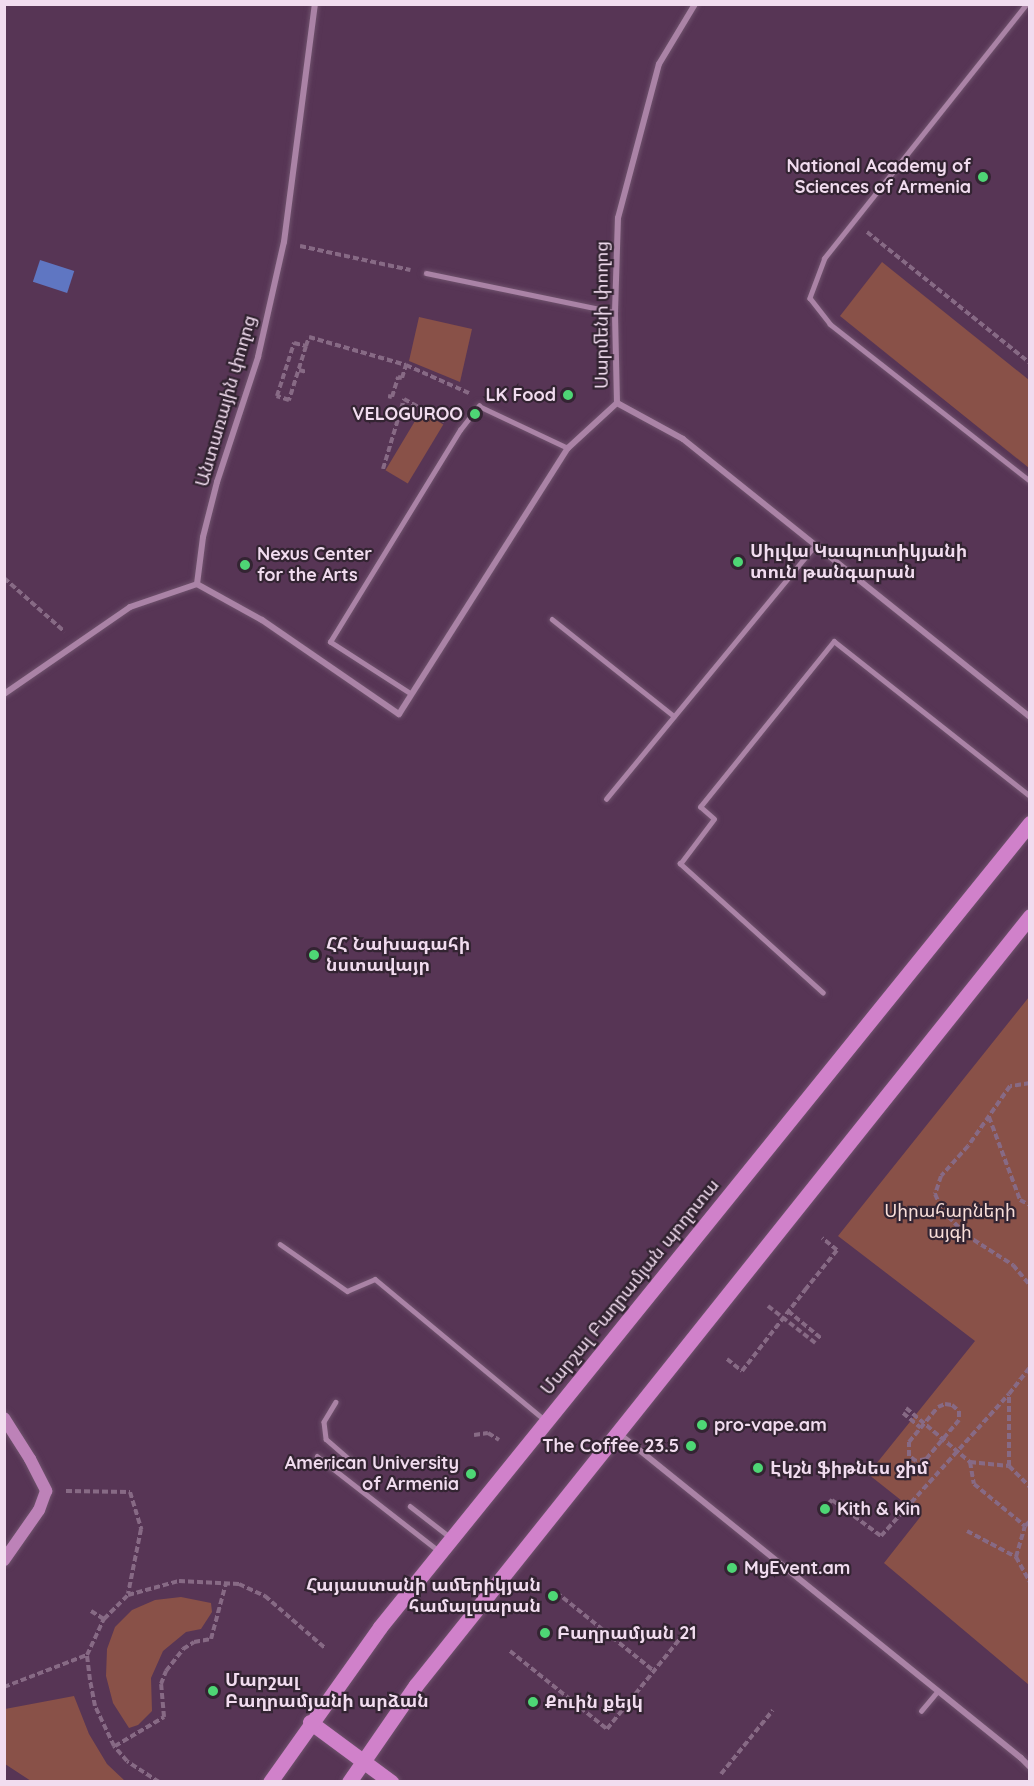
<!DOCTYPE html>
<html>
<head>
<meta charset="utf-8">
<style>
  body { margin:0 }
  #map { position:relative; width:1034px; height:1786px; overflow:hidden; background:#573555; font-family:Quicksand,"Noto Sans Armenian",sans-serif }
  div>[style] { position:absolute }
  .green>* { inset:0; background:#895148; transform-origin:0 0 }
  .water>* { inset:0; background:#5f76c2; transform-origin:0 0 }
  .path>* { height:4px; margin-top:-2px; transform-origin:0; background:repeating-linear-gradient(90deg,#876a85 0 6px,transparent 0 9px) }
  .roads { filter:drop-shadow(0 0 2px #6f526d) drop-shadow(0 0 2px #6f526d) }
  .lane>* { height:4.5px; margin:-2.25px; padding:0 2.25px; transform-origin:2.25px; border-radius:2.25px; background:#aa83a6 }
  .street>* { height:6px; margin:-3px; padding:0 3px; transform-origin:3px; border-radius:3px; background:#aa83a6 }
  .secondary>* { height:12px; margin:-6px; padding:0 6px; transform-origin:6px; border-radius:6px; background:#bd82b8 }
  .primary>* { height:15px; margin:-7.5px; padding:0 7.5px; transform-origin:7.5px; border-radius:7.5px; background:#d081ca }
  .path-bridge>* { height:4px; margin-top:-2px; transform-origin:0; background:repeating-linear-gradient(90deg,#876a85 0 6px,transparent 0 9px) }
  .dots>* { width:16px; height:16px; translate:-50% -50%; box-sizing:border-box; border:3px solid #332432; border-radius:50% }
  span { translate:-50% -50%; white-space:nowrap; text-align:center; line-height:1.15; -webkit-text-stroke:4.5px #332432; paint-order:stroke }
  .poi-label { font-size:18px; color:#f1dcef; font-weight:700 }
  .right { translate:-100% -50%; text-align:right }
  .left { translate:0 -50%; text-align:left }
  .street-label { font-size:18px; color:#f1dcef }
  .park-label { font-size:18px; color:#f8ded9 }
  .frame { position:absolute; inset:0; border:6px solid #f1dcef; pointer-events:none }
</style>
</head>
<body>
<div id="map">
  <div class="green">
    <i style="clip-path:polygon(882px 262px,1029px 380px,1029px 468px,840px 316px)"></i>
    <i style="clip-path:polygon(419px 317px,472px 329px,460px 382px,409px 361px)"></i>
    <i style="left:421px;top:411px;width:26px;height:69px;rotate:31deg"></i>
    <i style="clip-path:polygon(1029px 997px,1029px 1685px,884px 1563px,921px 1516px,868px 1474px,975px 1341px,838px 1236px)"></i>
    <i style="clip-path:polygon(181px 1597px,211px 1603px,212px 1612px,201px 1629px,186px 1632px,163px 1651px,151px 1678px,152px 1711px,138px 1725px,129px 1728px,113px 1703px,106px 1676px,107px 1649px,115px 1627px,132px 1610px,155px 1600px)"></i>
    <i style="clip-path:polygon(74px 1696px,89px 1734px,107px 1764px,125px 1781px,31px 1781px,5px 1764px,5px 1709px)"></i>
  </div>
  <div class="water">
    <i style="left:40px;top:260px;width:36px;height:23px;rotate:18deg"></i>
  </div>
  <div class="path">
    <i style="left:867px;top:232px;width:209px;rotate:38.8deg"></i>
    <i style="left:300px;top:246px;width:113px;rotate:12.3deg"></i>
    <i style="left:306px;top:346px;width:57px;rotate:107.5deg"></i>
    <i style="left:289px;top:400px;width:13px;rotate:-162deg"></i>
    <i style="left:277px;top:396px;width:56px;rotate:-72.2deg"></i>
    <i style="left:294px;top:343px;width:12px;rotate:14deg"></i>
    <i style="left:306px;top:346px;width:9px;rotate:-72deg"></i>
    <i style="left:309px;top:337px;width:101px;rotate:16.1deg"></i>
    <i style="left:406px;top:365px;width:69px;rotate:24deg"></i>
    <i style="left:299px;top:370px;width:8px;rotate:14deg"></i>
    <i style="left:388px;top:396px;width:4px;rotate:14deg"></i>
    <i style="left:392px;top:397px;width:21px;rotate:-73deg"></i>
    <i style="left:398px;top:377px;width:4px;rotate:14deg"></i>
    <i style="left:402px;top:378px;width:14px;rotate:-73deg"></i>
    <i style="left:383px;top:469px;width:73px;rotate:-73.3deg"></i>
    <i style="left:404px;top:399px;width:46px;rotate:28.8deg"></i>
    <i style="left:4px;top:578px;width:81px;rotate:41.5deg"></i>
    <i style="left:1030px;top:1083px;width:20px;rotate:171deg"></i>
    <i style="left:1010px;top:1086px;width:73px;rotate:125deg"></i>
    <i style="left:968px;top:1146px;width:40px;rotate:132deg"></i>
    <i style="left:941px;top:1176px;width:19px;rotate:108deg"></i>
    <i style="left:935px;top:1194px;width:17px;rotate:66deg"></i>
    <i style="left:942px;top:1210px;width:35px;rotate:46deg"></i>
    <i style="left:966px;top:1235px;width:56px;rotate:32.6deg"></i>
    <i style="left:1013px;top:1265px;width:26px;rotate:50deg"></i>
    <i style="left:989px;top:1117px;width:89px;rotate:69.5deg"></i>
    <i style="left:1020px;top:1200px;width:11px;rotate:27deg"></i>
    <i style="left:788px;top:1311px;width:44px;rotate:39.5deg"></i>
    <i style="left:727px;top:1359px;width:19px;rotate:39deg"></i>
    <i style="left:742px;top:1371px;width:103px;rotate:-52.1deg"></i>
    <i style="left:805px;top:1290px;width:51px;rotate:-51.3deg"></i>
    <i style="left:837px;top:1250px;width:19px;rotate:-141deg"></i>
    <i style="left:945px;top:1404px;width:7px;rotate:8deg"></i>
    <i style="left:952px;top:1405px;width:9px;rotate:41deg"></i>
    <i style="left:959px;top:1411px;width:9px;rotate:90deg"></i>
    <i style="left:959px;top:1420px;width:51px;rotate:130.2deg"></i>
    <i style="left:926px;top:1459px;width:10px;rotate:169deg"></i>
    <i style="left:916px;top:1461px;width:9px;rotate:-144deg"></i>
    <i style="left:909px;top:1456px;width:14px;rotate:-90deg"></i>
    <i style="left:909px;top:1442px;width:45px;rotate:-50.4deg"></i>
    <i style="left:938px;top:1407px;width:8px;rotate:-23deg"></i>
    <i style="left:906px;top:1408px;width:84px;rotate:40.2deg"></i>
    <i style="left:970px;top:1462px;width:39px;rotate:6deg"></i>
    <i style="left:1009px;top:1466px;width:30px;rotate:45deg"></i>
    <i style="left:903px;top:1413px;width:23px;rotate:40deg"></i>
    <i style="left:474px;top:1435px;width:14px;rotate:-8deg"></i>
    <i style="left:488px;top:1433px;width:13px;rotate:32deg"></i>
    <i style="left:970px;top:1462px;width:22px;rotate:80deg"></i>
    <i style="left:974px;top:1484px;width:66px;rotate:39.5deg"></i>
    <i style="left:1025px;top:1526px;width:7px;rotate:-45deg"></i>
    <i style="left:1009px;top:1466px;width:71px;rotate:-90deg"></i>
    <i style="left:66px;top:1491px;width:64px;rotate:0.9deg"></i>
    <i style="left:130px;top:1492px;width:39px;rotate:73deg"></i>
    <i style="left:141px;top:1529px;width:66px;rotate:101.3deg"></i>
    <i style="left:828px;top:1504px;width:6px;rotate:-45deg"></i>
    <i style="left:832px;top:1500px;width:61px;rotate:36.3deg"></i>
    <i style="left:881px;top:1536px;width:191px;rotate:-48deg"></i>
    <i style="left:1009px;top:1394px;width:34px;rotate:-52deg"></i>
    <i style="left:967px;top:1531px;width:55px;rotate:28deg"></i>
    <i style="left:1016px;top:1557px;width:32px;rotate:-74deg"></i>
    <i style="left:1016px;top:1557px;width:29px;rotate:61deg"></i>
    <i style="left:556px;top:1592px;width:126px;rotate:38.9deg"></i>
    <i style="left:91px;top:1611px;width:15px;rotate:32deg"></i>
    <i style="left:510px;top:1651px;width:124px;rotate:38.8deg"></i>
    <i style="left:607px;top:1729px;width:119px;rotate:-51.1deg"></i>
    <i style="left:4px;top:1687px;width:89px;rotate:-21.1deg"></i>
    <i style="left:115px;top:1746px;width:57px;rotate:-30.6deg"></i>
    <i style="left:164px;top:1717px;width:33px;rotate:-95deg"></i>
    <i style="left:161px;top:1684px;width:14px;rotate:-69deg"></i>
    <i style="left:166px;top:1671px;width:28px;rotate:-52deg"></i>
    <i style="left:183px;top:1649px;width:13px;rotate:-32deg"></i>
    <i style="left:194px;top:1642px;width:17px;rotate:-10deg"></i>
    <i style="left:211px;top:1639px;width:58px;rotate:-75deg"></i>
    <i style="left:721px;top:1774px;width:82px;rotate:-50.9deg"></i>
    <i style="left:159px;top:1782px;width:38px;rotate:-147deg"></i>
    <i style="left:127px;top:1761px;width:20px;rotate:-131deg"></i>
    <i style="left:114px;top:1746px;width:44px;rotate:-115.4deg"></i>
    <i style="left:95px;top:1706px;width:26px;rotate:-101deg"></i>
    <i style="left:90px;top:1680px;width:25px;rotate:-97deg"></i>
    <i style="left:87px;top:1655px;width:40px;rotate:-65deg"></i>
    <i style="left:104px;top:1619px;width:34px;rotate:-45deg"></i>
    <i style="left:128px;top:1595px;width:53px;rotate:-15.4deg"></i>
    <i style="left:179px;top:1581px;width:60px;rotate:2.9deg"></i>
    <i style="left:239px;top:1584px;width:29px;rotate:25deg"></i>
    <i style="left:265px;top:1596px;width:79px;rotate:40.9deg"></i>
  </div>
  <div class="roads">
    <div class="lane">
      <i style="left:1027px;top:4px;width:325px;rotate:128.5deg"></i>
      <i style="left:825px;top:258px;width:43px;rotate:110.6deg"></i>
      <i style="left:810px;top:298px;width:33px;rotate:52deg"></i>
      <i style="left:830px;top:324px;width:254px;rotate:38.1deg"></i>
      <i style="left:426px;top:273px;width:193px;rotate:11.7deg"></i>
      <i style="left:552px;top:619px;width:156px;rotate:38.5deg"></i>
      <i style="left:411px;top:694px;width:96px;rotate:-147.3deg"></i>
      <i style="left:330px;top:642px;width:249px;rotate:-58.5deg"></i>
      <i style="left:460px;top:430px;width:31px;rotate:-52deg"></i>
      <i style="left:479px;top:406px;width:98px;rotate:25.3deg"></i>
      <i style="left:606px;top:799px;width:327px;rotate:-50.5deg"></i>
      <i style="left:823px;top:993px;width:193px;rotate:-137.9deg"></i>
      <i style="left:680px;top:864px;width:56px;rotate:-52.9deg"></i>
      <i style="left:714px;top:819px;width:18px;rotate:-139deg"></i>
      <i style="left:700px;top:807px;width:213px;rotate:-51.1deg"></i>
      <i style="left:834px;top:641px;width:250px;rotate:38.3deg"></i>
      <i style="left:280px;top:1244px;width:82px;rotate:35deg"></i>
      <i style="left:347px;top:1291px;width:30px;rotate:-23deg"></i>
      <i style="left:375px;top:1279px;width:221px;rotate:39.7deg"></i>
      <i style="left:336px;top:1402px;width:23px;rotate:121deg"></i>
      <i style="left:324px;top:1422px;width:17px;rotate:83deg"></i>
      <i style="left:326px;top:1439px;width:33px;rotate:41deg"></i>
      <i style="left:317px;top:1456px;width:155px;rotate:37.9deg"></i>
      <i style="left:410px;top:1506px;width:51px;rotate:37.8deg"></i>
      <i style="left:921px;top:1711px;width:26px;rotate:-50deg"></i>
    </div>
    <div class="street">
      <i style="left:617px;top:403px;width:75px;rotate:28.6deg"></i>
      <i style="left:683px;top:439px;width:445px;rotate:38.7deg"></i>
      <i style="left:197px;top:584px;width:74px;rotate:29deg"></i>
      <i style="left:262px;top:620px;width:166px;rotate:34.5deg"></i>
      <i style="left:399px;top:714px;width:315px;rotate:-57.6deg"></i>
      <i style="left:568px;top:448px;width:67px;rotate:-42.6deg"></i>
      <i style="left:617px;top:403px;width:91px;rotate:-91.3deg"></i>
      <i style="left:615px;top:312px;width:94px;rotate:-88.2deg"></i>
      <i style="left:618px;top:218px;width:159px;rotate:-75.1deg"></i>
      <i style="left:659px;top:64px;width:70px;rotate:-59deg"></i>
      <i style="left:4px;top:694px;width:153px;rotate:-34.6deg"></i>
      <i style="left:130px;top:607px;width:71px;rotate:-18.9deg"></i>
      <i style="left:197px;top:584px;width:47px;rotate:-82.7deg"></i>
      <i style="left:203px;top:537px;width:57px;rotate:-75.7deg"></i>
      <i style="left:217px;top:482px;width:132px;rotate:-71.8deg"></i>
      <i style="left:258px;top:357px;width:118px;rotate:-77.3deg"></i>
      <i style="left:284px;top:242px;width:240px;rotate:-82.6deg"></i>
      <i style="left:617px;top:1432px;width:519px;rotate:38.9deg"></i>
      <i style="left:1021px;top:1758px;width:13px;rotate:45deg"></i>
    </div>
    <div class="secondary">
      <i style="left:4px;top:1418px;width:49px;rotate:57.6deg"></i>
      <i style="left:30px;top:1459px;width:36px;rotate:63deg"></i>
      <i style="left:46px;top:1491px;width:20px;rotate:110deg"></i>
      <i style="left:39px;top:1510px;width:61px;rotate:125deg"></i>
    </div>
    <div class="primary">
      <i style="left:310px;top:1722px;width:101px;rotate:36.5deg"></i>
      <i style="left:270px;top:1782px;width:190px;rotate:-54.6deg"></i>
      <i style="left:380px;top:1627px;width:1034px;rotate:-51.05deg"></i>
      <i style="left:349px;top:1782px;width:118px;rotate:-55.4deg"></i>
      <i style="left:416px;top:1685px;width:984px;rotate:-51.39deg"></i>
    </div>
  </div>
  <div class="path-bridge">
    <i style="left:768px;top:1306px;width:63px;rotate:38deg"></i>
  </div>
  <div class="dots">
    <i style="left:983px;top:177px;background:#4ed675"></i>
    <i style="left:568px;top:395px;background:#4ed675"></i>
    <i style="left:475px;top:414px;background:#4ed675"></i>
    <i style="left:738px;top:562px;background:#4ed675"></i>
    <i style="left:245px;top:565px;background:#4ed675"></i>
    <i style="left:314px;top:955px;background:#4ed675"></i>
    <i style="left:702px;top:1425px;background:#4ed675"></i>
    <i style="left:691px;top:1446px;background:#4ed675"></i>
    <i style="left:758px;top:1468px;background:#4ed675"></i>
    <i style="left:471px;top:1474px;background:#4ed675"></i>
    <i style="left:825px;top:1509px;background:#4ed675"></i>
    <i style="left:732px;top:1568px;background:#4ed675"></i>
    <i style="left:553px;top:1596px;background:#4ed675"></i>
    <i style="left:545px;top:1633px;background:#4ed675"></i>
    <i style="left:213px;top:1691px;background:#4ed675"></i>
    <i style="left:533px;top:1702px;background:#4ed675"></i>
  </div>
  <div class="poi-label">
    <span class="right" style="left:971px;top:177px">National Academy of<br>Sciences of Armenia</span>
    <span class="right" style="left:556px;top:395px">LK Food</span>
    <span class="right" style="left:463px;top:414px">VELOGUROO</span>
    <span class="left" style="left:750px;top:562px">Սիլվա Կապուտիկյանի<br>տուն թանգարան</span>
    <span class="left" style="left:257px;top:565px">Nexus Center<br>for the Arts</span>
    <span class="left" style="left:326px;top:955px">ՀՀ Նախագահի<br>նստավայր</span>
    <span class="left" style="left:714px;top:1425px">pro-vape.am</span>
    <span class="right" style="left:679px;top:1446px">The Coffee 23.5</span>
    <span class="right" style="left:459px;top:1474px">American University<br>of Armenia</span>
    <span class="left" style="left:770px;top:1468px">Էկշն ֆիթնես ջիմ</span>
    <span class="left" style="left:837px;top:1509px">Kith &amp; Kin</span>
    <span class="left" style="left:744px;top:1568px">MyEvent.am</span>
    <span class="right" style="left:541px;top:1596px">Հայաստանի ամերիկյան<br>համալսարան</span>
    <span class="left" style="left:557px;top:1633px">Բաղրամյան 21</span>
    <span class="left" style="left:225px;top:1691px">Մարշալ<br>Բաղրամյանի արձան</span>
    <span class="left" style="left:545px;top:1702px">Քուին քեյկ</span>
  </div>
  <div class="street-label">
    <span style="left:602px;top:315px;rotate:-90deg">Սարմենի փողոց</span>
    <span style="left:226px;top:401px;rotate:-74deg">Անտառային փողոց</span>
    <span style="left:630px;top:1287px;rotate:-51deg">Մարշալ Բաղրամյան պողոտա</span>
  </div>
  <div class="park-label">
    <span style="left:950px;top:1222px">Սիրահարների<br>այգի</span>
  </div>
  <div class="frame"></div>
</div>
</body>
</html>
